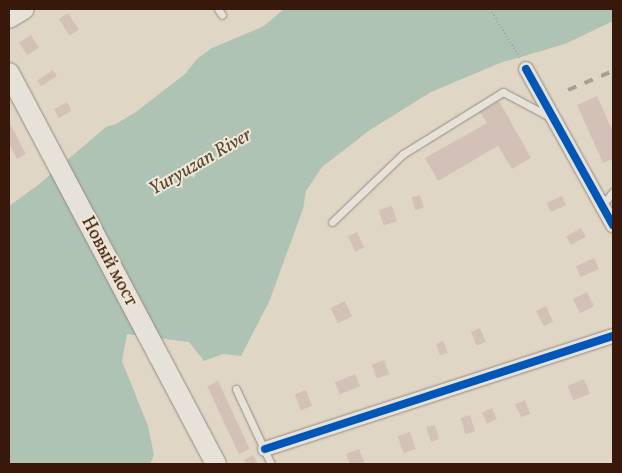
<!DOCTYPE html>
<html>
<head>
<meta charset="utf-8">
<style>
  body { margin:0 }
  #map { position:relative; width:622px; height:473px; overflow:hidden; background:#e0d6c6; font-family:Vollkorn,serif }
  div>[style] { position:absolute }
  .water>* { inset:0; background:#aec3b4 }
  .building>* { inset:0; background:#d3c1b7; transform-origin:0 0 }
  .path>* { height:2px; margin-top:-1px; transform-origin:0; background:repeating-linear-gradient(90deg,#a59f97 0 1px,transparent 0 3.5px) }
  .roads { filter:drop-shadow(0 0 1px #948a80) drop-shadow(0 0 1px #948a80) }
  .service>* { height:7px; margin:-3.5px; padding:0 3.5px; transform-origin:3.5px; border-radius:3.5px; background:#e6e2da }
  .minor>* { height:14px; margin:-7px; padding:0 7px; transform-origin:7px; border-radius:7px; background:#e6e2da }
  .secondary>* { height:20px; margin:-10px; padding:0 10px; transform-origin:10px; border-radius:10px; background:#e6e2da }
  .rail>* { height:4px; margin-top:-2px; transform-origin:0; background:repeating-linear-gradient(90deg,#a59f97 0 9px,transparent 0 18px) }
  .cycleway>* { height:8px; margin:-4px; padding:0 4px; transform-origin:4px; border-radius:4px; background:#0057b8 }
  span { translate:-50% -50%; white-space:nowrap; text-align:center; line-height:1.15; -webkit-text-stroke:4px #f1e7d3; paint-order:stroke }
  .street-label { font-size:18px; color:#38180b }
  .water-label { font-size:19px; color:#55493b; font-style:italic }
  .frame { position:absolute; inset:0; border:10px solid #38180b; pointer-events:none }
</style>
</head>
<body>
<div id="map">
  <div class="water">
    <i style="clip-path:polygon(284px 9px,613px 9px,613px 21px,565px 44px,500px 63px,431px 92px,370px 130px,322px 167px,306px 191px,303px 209px,269px 302px,241px 356px,223px 354px,204px 361px,189px 342px,127px 334px,122px 361px,148px 426px,154px 455px,150px 464px,9px 464px,9px 206px,38px 185px,106px 127px,116px 124px,136px 112px,185px 74px,197px 59px,212px 48px,264px 26px)"></i>
  </div>
  <div class="building">
    <i style="left:68px;top:13px;width:20px;height:11px;rotate:57deg"></i>
    <i style="left:31px;top:35px;width:15px;height:14px;rotate:58deg"></i>
    <i style="left:53px;top:70px;width:7px;height:19px;rotate:56deg"></i>
    <i style="clip-path:polygon(597px 96px,613px 132px,613px 159px,603px 163px,577px 105px)"></i>
    <i style="clip-path:polygon(499px 101px,531px 158px,512px 169px,498px 146px,438px 181px,425px 158px,487px 123px,480px 112px)"></i>
    <i style="left:67px;top:102px;width:10px;height:15px;rotate:61deg"></i>
    <i style="clip-path:polygon(9px 122px,26px 154px,17px 159px,9px 143px)"></i>
    <i style="left:420px;top:195px;width:13px;height:9px;rotate:72deg"></i>
    <i style="left:562px;top:196px;width:10px;height:17px;rotate:66deg"></i>
    <i style="left:392px;top:206px;width:16px;height:14px;rotate:72deg"></i>
    <i style="left:581px;top:228px;width:10px;height:17px;rotate:61deg"></i>
    <i style="left:357px;top:232px;width:17px;height:10px;rotate:65deg"></i>
    <i style="left:594px;top:258px;width:12px;height:20px;rotate:66deg"></i>
    <i style="left:587px;top:292px;width:16px;height:16px;rotate:63deg"></i>
    <i style="left:345px;top:301px;width:17px;height:16px;rotate:65deg"></i>
    <i style="clip-path:polygon(546px 306px,553px 322px,544px 326px,536px 311px)"></i>
    <i style="left:480px;top:328px;width:15px;height:10px;rotate:67deg"></i>
    <i style="clip-path:polygon(443px 341px,448px 353px,440px 355px,436px 344px)"></i>
    <i style="left:384px;top:360px;width:15px;height:13px;rotate:70deg"></i>
    <i style="left:355px;top:374px;width:13px;height:22px;rotate:67deg"></i>
    <i style="left:584px;top:379px;width:16px;height:18px;rotate:68deg"></i>
    <i style="left:218px;top:381px;width:75px;height:12px;rotate:65deg"></i>
    <i style="left:306px;top:390px;width:17px;height:12px;rotate:69deg"></i>
    <i style="clip-path:polygon(525px 400px,530px 414px,521px 417px,515px 404px)"></i>
    <i style="left:492px;top:408px;width:12px;height:11px;rotate:66deg"></i>
    <i style="left:470px;top:415px;width:17px;height:10px;rotate:73deg"></i>
    <i style="clip-path:polygon(435px 425px,439px 439px,431px 442px,426px 427px)"></i>
    <i style="left:410px;top:432px;width:18px;height:13px;rotate:71deg"></i>
    <i style="clip-path:polygon(359px 449px,365px 464px,350px 464px,346px 454px)"></i>
    <i style="clip-path:polygon(253px 455px,258px 464px,246px 464px,244px 460px)"></i>
  </div>
  <div class="path">
    <i style="left:490px;top:9px;width:57px;rotate:58.5deg"></i>
  </div>
  <div class="roads">
    <div class="service">
      <i style="left:218px;top:9px;width:7px;rotate:56deg"></i>
      <i style="left:602px;top:205px;width:17px;rotate:-50deg"></i>
      <i style="left:332px;top:222px;width:98px;rotate:-43.8deg"></i>
      <i style="left:403px;top:154px;width:118px;rotate:-31.8deg"></i>
      <i style="left:503px;top:92px;width:53px;rotate:28deg"></i>
      <i style="left:236px;top:389px;width:83px;rotate:65deg"></i>
    </div>
    <div class="minor">
      <i style="left:526px;top:69px;width:179px;rotate:60.9deg"></i>
      <i style="left:265px;top:449px;width:366px;rotate:-18deg"></i>
    </div>
    <div class="secondary">
      <i style="left:9px;top:18px;width:17px;rotate:-31deg"></i>
      <i style="left:9px;top:73px;width:442px;rotate:62.1deg"></i>
    </div>
  </div>
  <div class="rail">
    <i style="left:568px;top:90px;width:49px;rotate:-22.9deg"></i>
  </div>
  <div class="cycleway">
    <i style="left:526px;top:69px;width:179px;rotate:60.9deg"></i>
    <i style="left:265px;top:449px;width:366px;rotate:-18deg"></i>
  </div>
  <div class="street-label">
    <span style="left:108px;top:262px;rotate:62deg">Новый мост</span>
  </div>
  <div class="water-label">
    <span style="left:201px;top:163px;rotate:-30deg">Yuryuzan River</span>
  </div>
  <div class="frame"></div>
</div>
</body>
</html>
